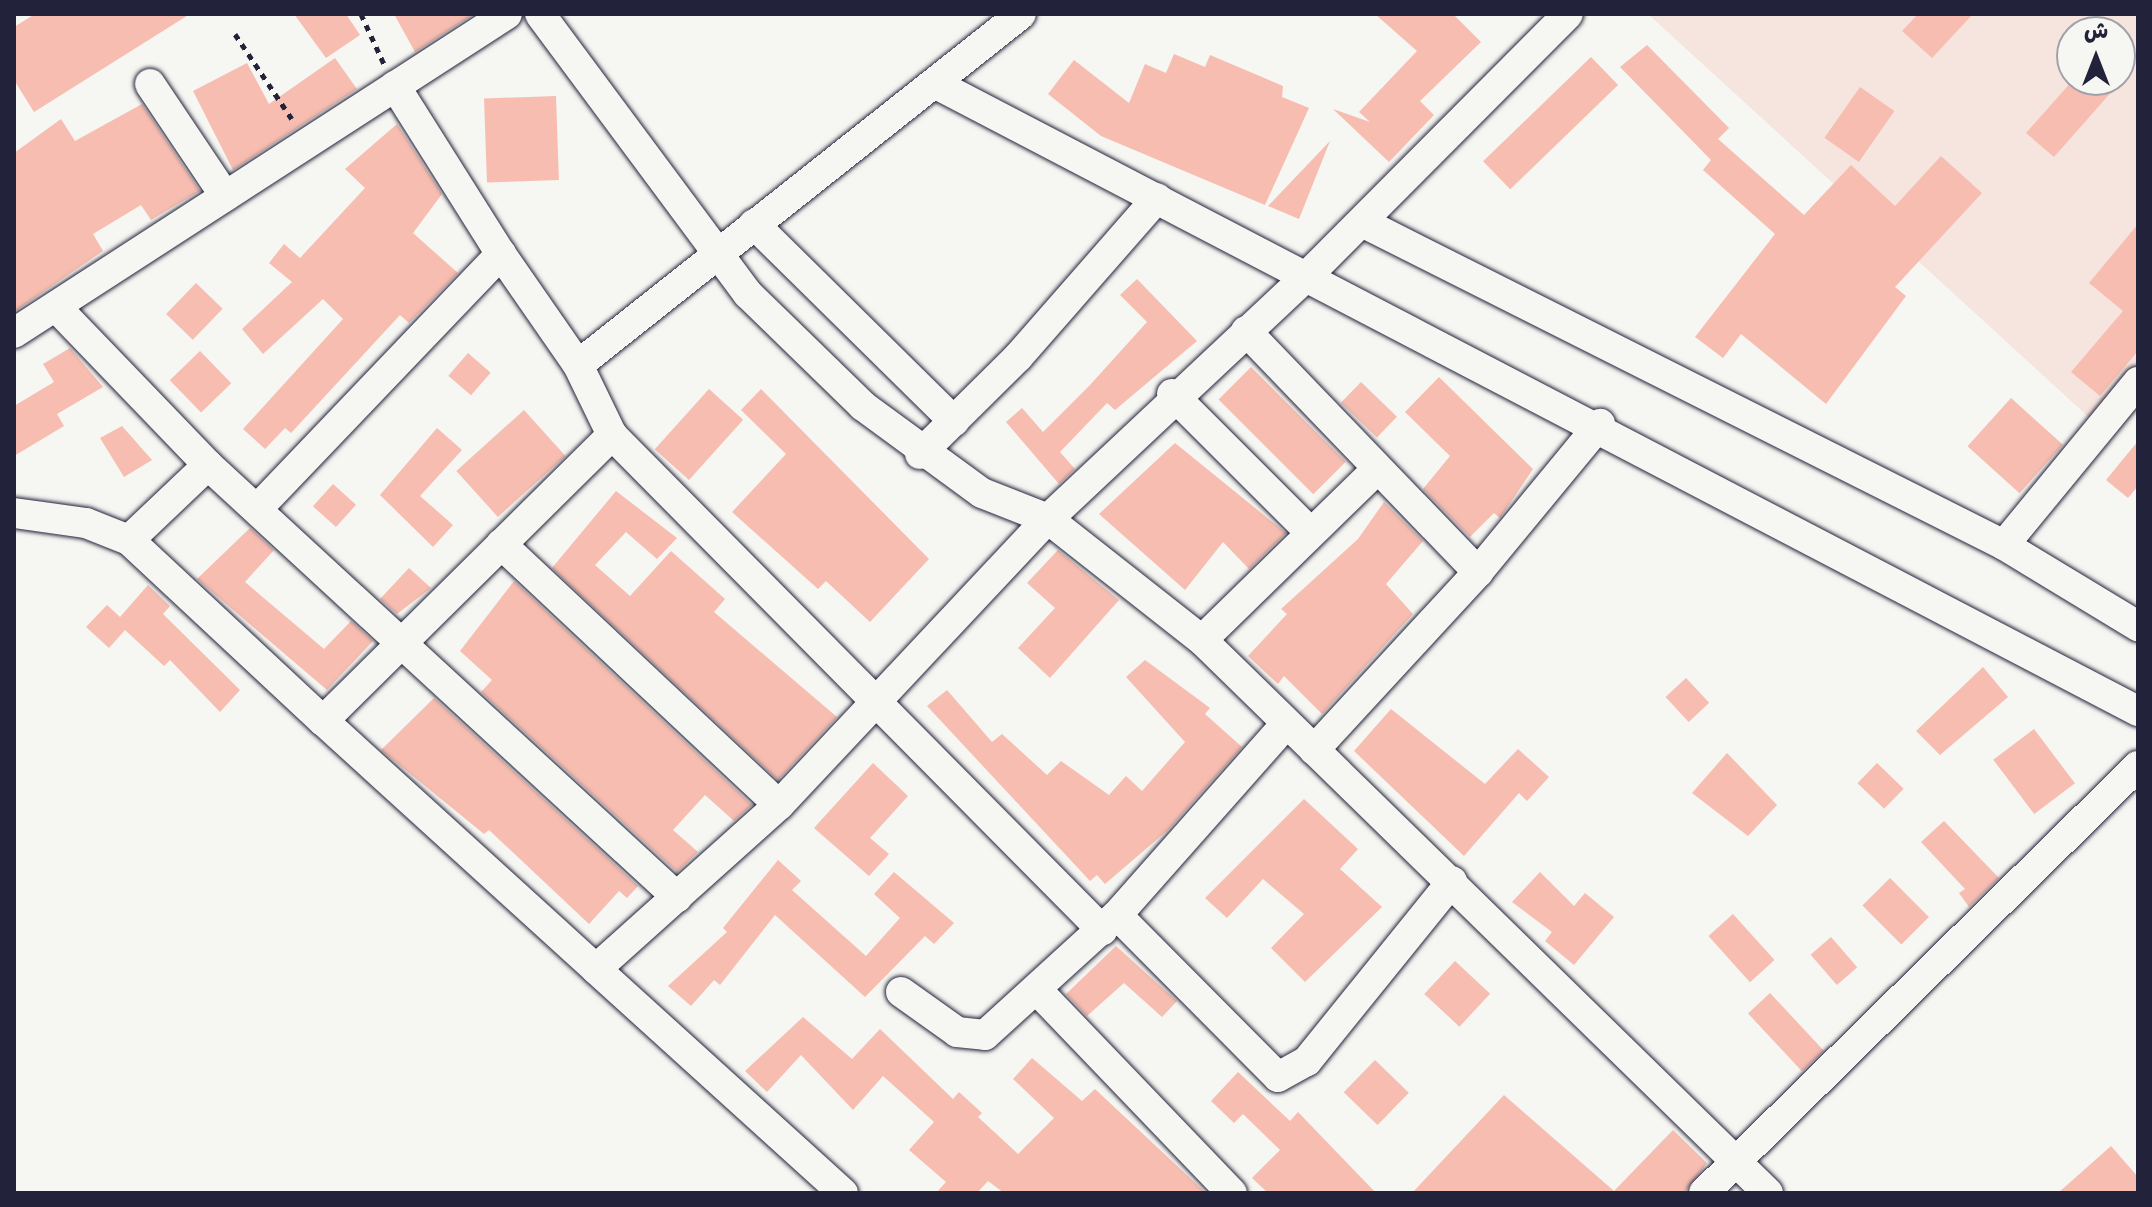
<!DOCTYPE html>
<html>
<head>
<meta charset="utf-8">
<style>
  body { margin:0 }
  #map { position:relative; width:2152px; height:1207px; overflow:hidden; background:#f6f6f2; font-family:Dekko,"Playpen Sans Arabic",sans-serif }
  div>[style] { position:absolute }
  .built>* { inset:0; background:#f6e5de }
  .building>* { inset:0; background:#f7bdb1; transform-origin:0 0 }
  .path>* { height:5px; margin-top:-2.5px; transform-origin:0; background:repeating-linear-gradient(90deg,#22223b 0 6px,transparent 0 12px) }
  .roads { filter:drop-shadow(0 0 2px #22223b) drop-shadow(0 0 2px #22223b) }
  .minor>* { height:30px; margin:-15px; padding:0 15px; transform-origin:15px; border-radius:15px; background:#f6f6f2 }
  span { translate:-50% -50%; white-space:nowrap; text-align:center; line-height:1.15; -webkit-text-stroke:8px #f6f6f2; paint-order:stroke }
  .frame { position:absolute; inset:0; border:16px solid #22223b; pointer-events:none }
  .north { position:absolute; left:2056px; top:16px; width:80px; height:80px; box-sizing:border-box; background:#f6f6f2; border:2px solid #a1a1a9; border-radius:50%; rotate:0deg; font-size:22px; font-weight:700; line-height:32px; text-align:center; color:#22223b }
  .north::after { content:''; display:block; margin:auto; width:28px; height:36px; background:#22223b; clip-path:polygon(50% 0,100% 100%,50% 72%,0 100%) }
</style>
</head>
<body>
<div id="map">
  <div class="built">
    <i style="clip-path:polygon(evenodd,1648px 14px,2138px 14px,2138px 374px,2094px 422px,1648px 14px,2072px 32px,2120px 32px,2120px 80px,2072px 80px,2072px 32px)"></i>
  </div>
  <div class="building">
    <i style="clip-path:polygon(35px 14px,190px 14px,34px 112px,14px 80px,14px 27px)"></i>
    <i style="clip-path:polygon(294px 14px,346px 14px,360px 35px,326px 58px)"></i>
    <i style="clip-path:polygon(394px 14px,474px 14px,415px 52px)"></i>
    <i style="clip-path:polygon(1375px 14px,1453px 14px,1481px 42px,1420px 101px,1434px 115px,1389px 162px,1333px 109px,1370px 122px,1359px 112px,1417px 51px)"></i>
    <i style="clip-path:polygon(1918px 14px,1973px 14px,1932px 58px,1902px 31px)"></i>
    <i style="clip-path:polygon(1647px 45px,1729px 128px,1718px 139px,1804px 215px,1851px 165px,1895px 206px,1941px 156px,1982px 193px,1895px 287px,1906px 296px,1826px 404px,1741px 334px,1723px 358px,1695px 337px,1775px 234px,1703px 170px,1711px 160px,1620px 67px)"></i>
    <i style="clip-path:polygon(1174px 54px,1205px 67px,1210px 55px,1283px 86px,1282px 97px,1309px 108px,1265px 205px,1101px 136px,1048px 94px,1074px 60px,1129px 103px,1145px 64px,1166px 73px)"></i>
    <i style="left:1591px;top:57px;width:39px;height:150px;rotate:46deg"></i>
    <i style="clip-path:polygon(335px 58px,357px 89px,233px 170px,193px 91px,247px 63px,269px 104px)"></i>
    <i style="clip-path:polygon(2073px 80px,2122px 80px,2054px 157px,2026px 133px)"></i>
    <i style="left:1860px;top:87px;width:42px;height:62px;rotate:35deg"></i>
    <i style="left:556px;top:96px;width:84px;height:72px;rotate:88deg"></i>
    <i style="clip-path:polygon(142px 104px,200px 191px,151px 220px,141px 205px,93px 234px,103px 251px,14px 312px,14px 153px,61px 119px,75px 141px)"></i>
    <i style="clip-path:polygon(397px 124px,442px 194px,413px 233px,458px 273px,409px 323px,400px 315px,291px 433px,285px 428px,265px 449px,243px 429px,343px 319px,323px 299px,263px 354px,242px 329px,292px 282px,269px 263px,284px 244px,300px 258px,365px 188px,345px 169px)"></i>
    <i style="clip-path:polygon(1330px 141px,1299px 219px,1268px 206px)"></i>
    <i style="clip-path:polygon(2138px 224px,2138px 351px,2100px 396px,2071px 372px,2123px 311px,2089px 283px)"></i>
    <i style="clip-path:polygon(1137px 279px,1197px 341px,1115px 410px,1107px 403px,1060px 452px,1075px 469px,1059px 484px,1006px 422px,1022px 408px,1043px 432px,1090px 385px,1147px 322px,1120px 295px)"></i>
    <i style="left:196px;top:283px;width:37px;height:43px;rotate:44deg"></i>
    <i style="clip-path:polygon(70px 348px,103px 387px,57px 414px,64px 426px,14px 456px,14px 406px,54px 382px,43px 364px)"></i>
    <i style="left:200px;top:351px;width:45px;height:42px;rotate:46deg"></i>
    <i style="left:468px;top:353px;width:30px;height:30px;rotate:41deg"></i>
    <i style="left:1251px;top:367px;width:134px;height:46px;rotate:45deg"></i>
    <i style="clip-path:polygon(1439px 377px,1533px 469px,1500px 518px,1494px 513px,1470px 537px,1423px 489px,1450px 456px,1405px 412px)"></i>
    <i style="left:1361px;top:382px;width:50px;height:29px;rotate:44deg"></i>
    <i style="left:709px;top:389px;width:46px;height:81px;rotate:42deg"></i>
    <i style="clip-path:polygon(761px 389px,929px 559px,870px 622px,826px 581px,818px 589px,732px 512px,786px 454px,741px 410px)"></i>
    <i style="left:2011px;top:398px;width:70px;height:65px;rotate:42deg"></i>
    <i style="left:524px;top:410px;width:62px;height:91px;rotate:48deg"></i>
    <i style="clip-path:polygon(122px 426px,152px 460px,124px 477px,100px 438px)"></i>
    <i style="clip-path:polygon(437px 428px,462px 450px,420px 496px,453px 525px,433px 547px,380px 495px)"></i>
    <i style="clip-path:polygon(2138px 441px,2138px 486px,2128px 498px,2106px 480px)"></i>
    <i style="clip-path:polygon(1175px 443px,1286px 533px,1249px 569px,1223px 542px,1185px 590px,1099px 514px)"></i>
    <i style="left:333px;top:484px;width:31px;height:30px;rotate:42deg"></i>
    <i style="clip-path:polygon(616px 491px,677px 538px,657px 559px,626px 532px,595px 565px,630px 596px,671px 551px,725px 599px,714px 612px,837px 717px,778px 780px,552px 568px)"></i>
    <i style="clip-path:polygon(1384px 502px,1423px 541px,1386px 584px,1413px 614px,1322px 714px,1284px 676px,1278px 684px,1248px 656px,1287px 614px,1281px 609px,1358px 539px)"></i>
    <i style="clip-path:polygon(250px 528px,274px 550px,245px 582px,324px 649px,351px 621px,373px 641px,327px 690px,197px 579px)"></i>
    <i style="clip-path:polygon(1058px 550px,1119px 600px,1050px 678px,1018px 648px,1055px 608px,1027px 583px)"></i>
    <i style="clip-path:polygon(409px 568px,431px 588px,397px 614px,380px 599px)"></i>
    <i style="clip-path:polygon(514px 581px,752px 805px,734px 821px,705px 795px,673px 830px,698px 852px,677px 872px,481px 692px,492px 680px,460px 651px)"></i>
    <i style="clip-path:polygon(148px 585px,170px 606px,163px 614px,240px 690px,220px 712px,170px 660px,164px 666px,125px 630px,109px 648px,86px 627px,107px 605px,120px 617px)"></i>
    <i style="clip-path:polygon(1145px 660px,1210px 708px,1205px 714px,1242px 747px,1168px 830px,1105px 884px,1097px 875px,1090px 881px,927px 706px,947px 690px,992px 742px,1002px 734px,1047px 775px,1061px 761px,1109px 795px,1126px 776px,1142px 791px,1185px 742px,1126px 677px)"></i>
    <i style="clip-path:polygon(1983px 667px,2008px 697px,1940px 755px,1916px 731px)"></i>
    <i style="left:1686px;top:678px;width:34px;height:28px;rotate:47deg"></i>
    <i style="clip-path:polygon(434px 698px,638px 886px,627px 898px,619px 891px,589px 924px,489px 830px,484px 834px,381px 750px)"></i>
    <i style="clip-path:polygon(1391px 709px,1485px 784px,1518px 749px,1549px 777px,1527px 801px,1519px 793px,1464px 856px,1354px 751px)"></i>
    <i style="left:2034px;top:729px;width:68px;height:51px;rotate:53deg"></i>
    <i style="clip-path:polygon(1727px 753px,1777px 805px,1748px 836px,1692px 793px)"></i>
    <i style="clip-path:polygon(873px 763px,908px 796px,870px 838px,889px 854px,869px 876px,814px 828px)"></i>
    <i style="left:1877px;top:763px;width:37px;height:28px;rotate:44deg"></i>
    <i style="clip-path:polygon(1304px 799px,1358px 849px,1340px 869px,1382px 907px,1305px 982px,1271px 948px,1304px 914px,1263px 879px,1227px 918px,1205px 898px)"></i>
    <i style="clip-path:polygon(1944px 821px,1999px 878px,1969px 907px,1959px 893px,1965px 889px,1921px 842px)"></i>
    <i style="clip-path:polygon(778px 860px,801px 881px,792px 890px,866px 956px,900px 918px,874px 894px,894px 872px,954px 923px,934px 944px,925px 936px,865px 997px,775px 915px,720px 985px,714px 980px,691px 1006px,668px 986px,727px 932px,723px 928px)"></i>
    <i style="clip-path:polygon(1540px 872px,1574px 906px,1585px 893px,1614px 917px,1574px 965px,1545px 941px,1552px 932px,1512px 902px)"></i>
    <i style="left:1890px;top:878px;width:55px;height:39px;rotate:45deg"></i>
    <i style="left:1733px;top:914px;width:62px;height:33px;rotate:48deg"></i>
    <i style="left:1831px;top:937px;width:40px;height:27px;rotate:49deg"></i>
    <i style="clip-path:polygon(1116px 946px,1177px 1001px,1162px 1017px,1124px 983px,1087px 1016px,1066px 994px)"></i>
    <i style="left:1455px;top:961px;width:48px;height:45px;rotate:43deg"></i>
    <i style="left:1770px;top:993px;width:79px;height:30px;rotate:47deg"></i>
    <i style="clip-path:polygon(803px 1017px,852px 1059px,880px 1029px,953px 1099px,959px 1092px,982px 1113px,978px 1117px,1018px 1154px,1054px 1118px,1013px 1079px,1032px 1058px,1082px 1101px,1095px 1089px,1206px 1193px,1004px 1193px,988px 1181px,977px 1193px,936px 1193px,946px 1182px,909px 1150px,934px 1122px,883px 1076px,853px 1110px,801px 1055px,767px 1092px,745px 1071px)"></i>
    <i style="left:1375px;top:1060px;width:47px;height:45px;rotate:44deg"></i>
    <i style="clip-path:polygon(1238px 1072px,1290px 1121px,1298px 1112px,1376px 1193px,1268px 1193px,1252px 1178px,1280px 1150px,1243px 1114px,1234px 1123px,1211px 1101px)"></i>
    <i style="clip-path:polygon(1504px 1095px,1614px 1191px,1673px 1130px,1707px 1163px,1684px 1193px,1412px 1193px)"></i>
    <i style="clip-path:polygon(2111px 1146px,2138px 1177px,2138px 1193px,2058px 1193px)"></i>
  </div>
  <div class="path">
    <i style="left:361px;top:14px;width:55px;rotate:65.3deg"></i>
    <i style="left:235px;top:34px;width:102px;rotate:56.2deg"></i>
  </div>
  <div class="roads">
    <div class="minor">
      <i style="left:540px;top:14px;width:349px;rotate:53.4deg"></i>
      <i style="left:748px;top:294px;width:161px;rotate:44.2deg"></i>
      <i style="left:863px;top:406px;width:147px;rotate:36.2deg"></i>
      <i style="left:982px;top:493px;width:71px;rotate:21.5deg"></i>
      <i style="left:1048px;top:519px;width:196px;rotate:38.2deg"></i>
      <i style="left:1202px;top:640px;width:791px;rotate:44.33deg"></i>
      <i style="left:150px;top:84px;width:135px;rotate:56.2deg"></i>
      <i style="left:936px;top:84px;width:1356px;rotate:27.55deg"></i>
      <i style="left:395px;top:86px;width:199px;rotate:57.8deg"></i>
      <i style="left:1362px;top:222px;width:719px;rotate:26.71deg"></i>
      <i style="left:2004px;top:545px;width:211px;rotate:-50.6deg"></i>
      <i style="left:754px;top:224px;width:281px;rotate:44.6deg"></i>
      <i style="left:56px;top:307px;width:219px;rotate:46.1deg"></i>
      <i style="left:1246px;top:331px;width:335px;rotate:46.1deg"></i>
      <i style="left:14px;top:333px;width:587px;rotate:-32.91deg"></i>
      <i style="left:1172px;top:394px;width:192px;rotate:45deg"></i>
      <i style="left:612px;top:435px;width:78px;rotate:-115.9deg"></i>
      <i style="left:578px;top:365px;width:565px;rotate:-38.39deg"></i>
      <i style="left:920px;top:454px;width:138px;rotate:-44.7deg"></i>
      <i style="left:1018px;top:357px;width:211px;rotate:-48.8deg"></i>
      <i style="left:260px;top:506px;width:349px;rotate:-46.3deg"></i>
      <i style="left:501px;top:254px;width:135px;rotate:55.3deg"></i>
      <i style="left:14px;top:513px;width:73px;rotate:7.9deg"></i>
      <i style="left:86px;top:523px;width:46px;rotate:21.6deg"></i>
      <i style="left:129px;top:540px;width:265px;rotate:43deg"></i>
      <i style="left:129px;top:540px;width:109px;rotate:-43.5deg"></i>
      <i style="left:208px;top:465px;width:638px;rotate:42.65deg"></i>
      <i style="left:501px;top:544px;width:381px;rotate:43.2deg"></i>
      <i style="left:2004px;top:545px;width:157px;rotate:31.2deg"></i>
      <i style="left:1202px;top:640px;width:242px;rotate:-44.3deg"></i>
      <i style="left:1314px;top:750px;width:242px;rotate:-47.3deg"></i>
      <i style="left:1478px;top:572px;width:192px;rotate:-50.5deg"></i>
      <i style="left:1117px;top:915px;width:228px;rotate:45.2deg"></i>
      <i style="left:1278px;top:1077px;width:33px;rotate:-29deg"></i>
      <i style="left:1307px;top:1061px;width:231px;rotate:-51.1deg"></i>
      <i style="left:596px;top:969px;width:369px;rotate:-137.7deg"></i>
      <i style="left:323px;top:721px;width:407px;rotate:-44.7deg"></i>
      <i style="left:612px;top:435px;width:697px;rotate:45.29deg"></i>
      <i style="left:1038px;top:991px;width:280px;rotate:46.2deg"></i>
      <i style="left:901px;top:992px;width:69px;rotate:35.5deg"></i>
      <i style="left:957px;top:1032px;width:28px;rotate:6deg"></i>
      <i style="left:985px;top:1035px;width:178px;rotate:-42.3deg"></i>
      <i style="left:1117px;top:915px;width:254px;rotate:-48.5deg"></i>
      <i style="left:843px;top:1193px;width:333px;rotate:-137.8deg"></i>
      <i style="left:596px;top:969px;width:246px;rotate:-41.9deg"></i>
      <i style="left:779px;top:805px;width:393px;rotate:-46.8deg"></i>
      <i style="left:1048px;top:519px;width:357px;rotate:-43.2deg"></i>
      <i style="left:1308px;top:275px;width:368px;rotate:-45.1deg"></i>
      <i style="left:1704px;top:1193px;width:609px;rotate:-44.53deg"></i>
    </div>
  </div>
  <div class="frame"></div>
  <div class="north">ش</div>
</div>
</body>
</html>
